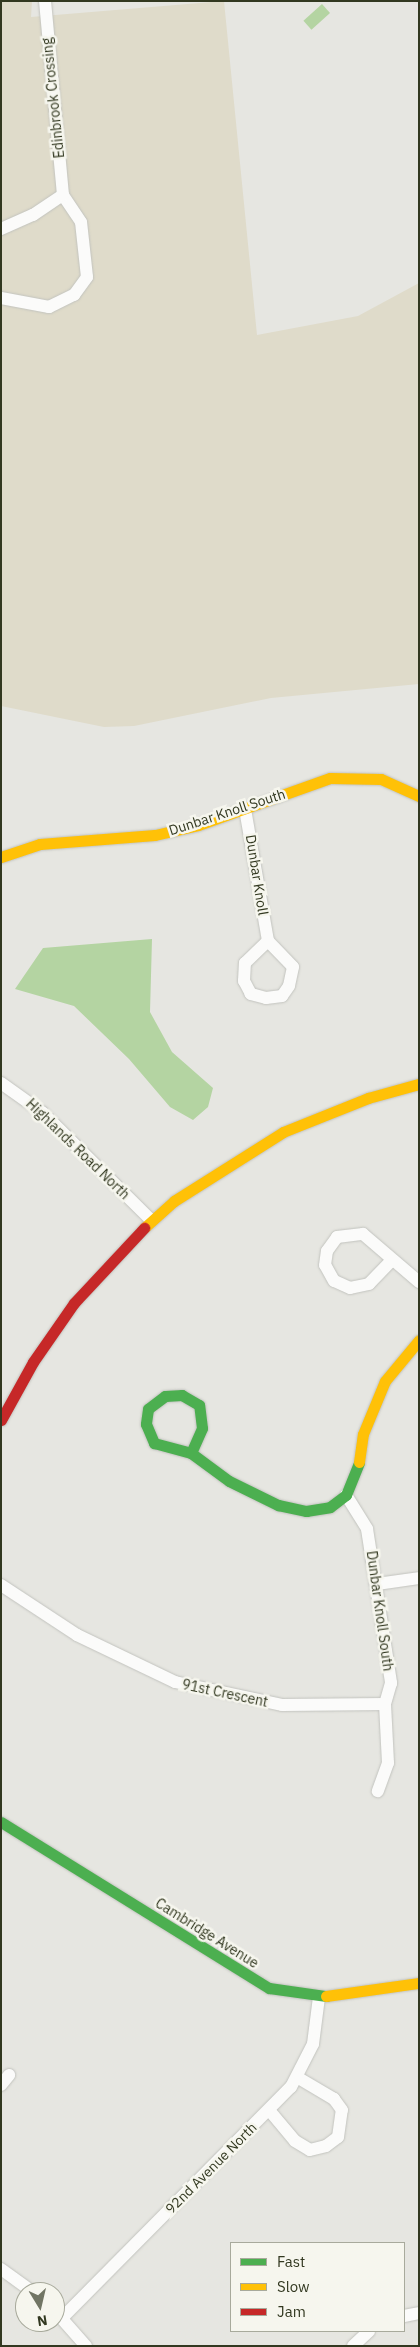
<!DOCTYPE html>
<html>
<head>
<meta charset="utf-8">
<style>
  body { margin:0 }
  #map { position:relative; width:420px; height:2347px; overflow:hidden; background:#e6e6e1; font-family:"IBM Plex Sans",sans-serif }
  div>[style] { position:absolute }
  .green>* { inset:0; background:#dfdbca }
  .water>* { inset:0; background:#b4d4a2; transform-origin:0 0 }
  .roads { filter:drop-shadow(0 0 1px #c2c3be) drop-shadow(0 0 1px #c2c3be) }
  .street>* { height:12px; margin:-6px; padding:0 6px; transform-origin:6px; border-radius:6px; background:#fbfbfa }
  .fast>* { height:11px; margin:-5.5px; padding:0 5.5px; transform-origin:5.5px; border-radius:5.5px; background:#4caf50 }
  .slow>* { height:11px; margin:-5.5px; padding:0 5.5px; transform-origin:5.5px; border-radius:5.5px; background:#ffc107 }
  .jam>* { height:11px; margin:-5.5px; padding:0 5.5px; transform-origin:5.5px; border-radius:5.5px; background:#c62828 }
  span { translate:-50% -50%; white-space:nowrap; text-align:center; line-height:1.15; -webkit-text-stroke:5px #f6f6ee; paint-order:stroke }
  .street-label { font-size:14px; color:#323820 }
  .frame { position:absolute; inset:0; border:2px solid #323820; pointer-events:none }
  .legend { position:absolute; left:230px; top:2242px; width:175px; height:90px; box-sizing:border-box; background:#f6f6ee; border:1px solid #a8aa9c; margin:0; padding:6px 9px; list-style:none; font-size:15px; color:#323820 }
  .legend li { display:flex; align-items:center; gap:10px; height:25px }
  .legend b { width:25px; border:1px solid #a8aa9c }
  .north { position:absolute; left:15px; top:2282px; width:50px; height:50px; box-sizing:border-box; background:#f6f6ee; border:1px solid #a8aa9c; border-radius:50%; rotate:171deg; font-size:14px; font-weight:700; line-height:20px; text-align:center; color:#323820 }
  .north::after { content:''; display:block; margin:auto; width:18px; height:22px; background:#717564; clip-path:polygon(50% 0,100% 100%,50% 72%,0 100%) }
</style>
</head>
<body>
<div id="map">
  <div class="green">
    <i style="clip-path:polygon(1px 1px,32px 1px,31px 17px,224px 1px,257px 335px,358px 316px,419px 283px,419px 684px,271px 698px,134px 726px,104px 727px,1px 706px)"></i>
  </div>
  <div class="water">
    <i style="left:322px;top:4px;width:12px;height:25px;rotate:48deg"></i>
    <i style="clip-path:polygon(152px 939px,150px 1012px,172px 1052px,213px 1088px,208px 1107px,193px 1120px,170px 1107px,129px 1059px,74px 1006px,15px 989px,43px 948px)"></i>
  </div>
  <div class="roads">
    <div class="street">
      <i style="left:1px;top:229px;width:35px;rotate:-24deg"></i>
      <i style="left:33px;top:215px;width:36px;rotate:-34deg"></i>
      <i style="left:1px;top:298px;width:49px;rotate:10.6deg"></i>
      <i style="left:49px;top:307px;width:28px;rotate:-26deg"></i>
      <i style="left:74px;top:295px;width:22px;rotate:-54deg"></i>
      <i style="left:87px;top:277px;width:55px;rotate:-96.2deg"></i>
      <i style="left:81px;top:222px;width:32px;rotate:-124deg"></i>
      <i style="left:63px;top:195px;width:195px;rotate:-95.3deg"></i>
      <i style="left:245px;top:809px;width:134px;rotate:80.1deg"></i>
      <i style="left:268px;top:941px;width:36px;rotate:46deg"></i>
      <i style="left:293px;top:967px;width:19px;rotate:102deg"></i>
      <i style="left:289px;top:986px;width:12px;rotate:125deg"></i>
      <i style="left:282px;top:996px;width:16px;rotate:173deg"></i>
      <i style="left:266px;top:998px;width:16px;rotate:-165deg"></i>
      <i style="left:251px;top:994px;width:15px;rotate:-118deg"></i>
      <i style="left:244px;top:981px;width:18px;rotate:-87deg"></i>
      <i style="left:245px;top:963px;width:32px;rotate:-44deg"></i>
      <i style="left:1px;top:1083px;width:52px;rotate:35.5deg"></i>
      <i style="left:43px;top:1113px;width:152px;rotate:44.7deg"></i>
      <i style="left:392px;top:1260px;width:33px;rotate:134deg"></i>
      <i style="left:369px;top:1284px;width:19px;rotate:168deg"></i>
      <i style="left:350px;top:1288px;width:17px;rotate:-156deg"></i>
      <i style="left:334px;top:1281px;width:18px;rotate:-119deg"></i>
      <i style="left:325px;top:1265px;width:14px;rotate:-82deg"></i>
      <i style="left:327px;top:1251px;width:17px;rotate:-54deg"></i>
      <i style="left:337px;top:1237px;width:26px;rotate:-7deg"></i>
      <i style="left:363px;top:1234px;width:74px;rotate:40.6deg"></i>
      <i style="left:346px;top:1495px;width:40px;rotate:58deg"></i>
      <i style="left:367px;top:1529px;width:156px;rotate:81.1deg"></i>
      <i style="left:391px;top:1683px;width:22px;rotate:106deg"></i>
      <i style="left:385px;top:1704px;width:59px;rotate:87.1deg"></i>
      <i style="left:388px;top:1763px;width:30px;rotate:110deg"></i>
      <i style="left:377px;top:1584px;width:42px;rotate:-8.1deg"></i>
      <i style="left:1px;top:1585px;width:91px;rotate:33.3deg"></i>
      <i style="left:77px;top:1635px;width:109px;rotate:25.6deg"></i>
      <i style="left:175px;top:1682px;width:109px;rotate:12.1deg"></i>
      <i style="left:282px;top:1705px;width:103px;rotate:-0.6deg"></i>
      <i style="left:1px;top:2085px;width:13px;rotate:-51deg"></i>
      <i style="left:269px;top:2110px;width:40px;rotate:50deg"></i>
      <i style="left:295px;top:2141px;width:17px;rotate:31deg"></i>
      <i style="left:310px;top:2150px;width:16px;rotate:-14deg"></i>
      <i style="left:326px;top:2146px;width:15px;rotate:-37deg"></i>
      <i style="left:338px;top:2137px;width:27px;rotate:-82deg"></i>
      <i style="left:342px;top:2110px;width:14px;rotate:-126deg"></i>
      <i style="left:334px;top:2099px;width:43px;rotate:-149.3deg"></i>
      <i style="left:1px;top:2269px;width:39px;rotate:36deg"></i>
      <i style="left:55px;top:2311px;width:47px;rotate:48.5deg"></i>
      <i style="left:404px;top:2316px;width:15px;rotate:-11deg"></i>
      <i style="left:63px;top:2317px;width:324px;rotate:-45.3deg"></i>
      <i style="left:291px;top:2087px;width:48px;rotate:-62.9deg"></i>
      <i style="left:313px;top:2044px;width:47px;rotate:-82.7deg"></i>
      <i style="left:353px;top:2346px;width:22px;rotate:-43deg"></i>
    </div>
    <div class="fast">
      <i style="left:191px;top:1453px;width:27px;rotate:-66deg"></i>
      <i style="left:202px;top:1428px;width:23px;rotate:-97deg"></i>
      <i style="left:199px;top:1405px;width:20px;rotate:-150deg"></i>
      <i style="left:182px;top:1395px;width:17px;rotate:177deg"></i>
      <i style="left:165px;top:1396px;width:21px;rotate:143deg"></i>
      <i style="left:148px;top:1409px;width:15px;rotate:98deg"></i>
      <i style="left:146px;top:1424px;width:21px;rotate:67deg"></i>
      <i style="left:154px;top:1443px;width:38px;rotate:15deg"></i>
      <i style="left:191px;top:1453px;width:47px;rotate:36.4deg"></i>
      <i style="left:229px;top:1481px;width:55px;rotate:26.1deg"></i>
      <i style="left:278px;top:1505px;width:29px;rotate:12deg"></i>
      <i style="left:306px;top:1511px;width:24px;rotate:-9deg"></i>
      <i style="left:330px;top:1507px;width:20px;rotate:-37deg"></i>
      <i style="left:346px;top:1495px;width:35px;rotate:-68deg"></i>
      <i style="left:1px;top:1822px;width:315px;rotate:31.8deg"></i>
      <i style="left:269px;top:1988px;width:58px;rotate:8deg"></i>
    </div>
    <div class="slow">
      <i style="left:1px;top:857px;width:41px;rotate:-18.4deg"></i>
      <i style="left:40px;top:844px;width:115px;rotate:-4.5deg"></i>
      <i style="left:155px;top:835px;width:44px;rotate:-13.1deg"></i>
      <i style="left:198px;top:825px;width:140px;rotate:-19.6deg"></i>
      <i style="left:330px;top:778px;width:51px;rotate:1.1deg"></i>
      <i style="left:381px;top:779px;width:42px;rotate:24.1deg"></i>
      <i style="left:144px;top:1228px;width:40px;rotate:-42deg"></i>
      <i style="left:174px;top:1201px;width:129px;rotate:-32.3deg"></i>
      <i style="left:283px;top:1132px;width:92px;rotate:-21.8deg"></i>
      <i style="left:368px;top:1098px;width:53px;rotate:-15.4deg"></i>
      <i style="left:359px;top:1462px;width:28px;rotate:-82deg"></i>
      <i style="left:363px;top:1434px;width:57px;rotate:-67.5deg"></i>
      <i style="left:385px;top:1381px;width:53px;rotate:-50.3deg"></i>
      <i style="left:326px;top:1996px;width:94px;rotate:-8deg"></i>
    </div>
    <div class="jam">
      <i style="left:1px;top:1420px;width:66px;rotate:-61.1deg"></i>
      <i style="left:33px;top:1362px;width:72px;rotate:-55.2deg"></i>
      <i style="left:74px;top:1303px;width:103px;rotate:-47deg"></i>
    </div>
  </div>
  <div class="street-label">
    <span style="left:53px;top:98px;rotate:-96deg">Edinbrook Crossing</span>
    <span style="left:227px;top:812px;rotate:-18deg">Dunbar Knoll South</span>
    <span style="left:257px;top:875px;rotate:81deg">Dunbar Knoll</span>
    <span style="left:78px;top:1149px;rotate:44deg">Highlands Road North</span>
    <span style="left:380px;top:1611px;rotate:82deg">Dunbar Knoll South</span>
    <span style="left:225px;top:1693px;rotate:12deg">91st Crescent</span>
    <span style="left:207px;top:1933px;rotate:32deg">Cambridge Avenue</span>
    <span style="left:211px;top:2168px;rotate:-45deg">92nd Avenue North</span>
  </div>
  <div class="frame"></div>
  <ul class="legend">
  <li><b style="height:6px;background:#4caf50"></b>Fast</li>
  <li><b style="height:6px;background:#ffc107"></b>Slow</li>
  <li><b style="height:6px;background:#c62828"></b>Jam</li>
  </ul>
  <div class="north">N</div>
</div>
</body>
</html>
